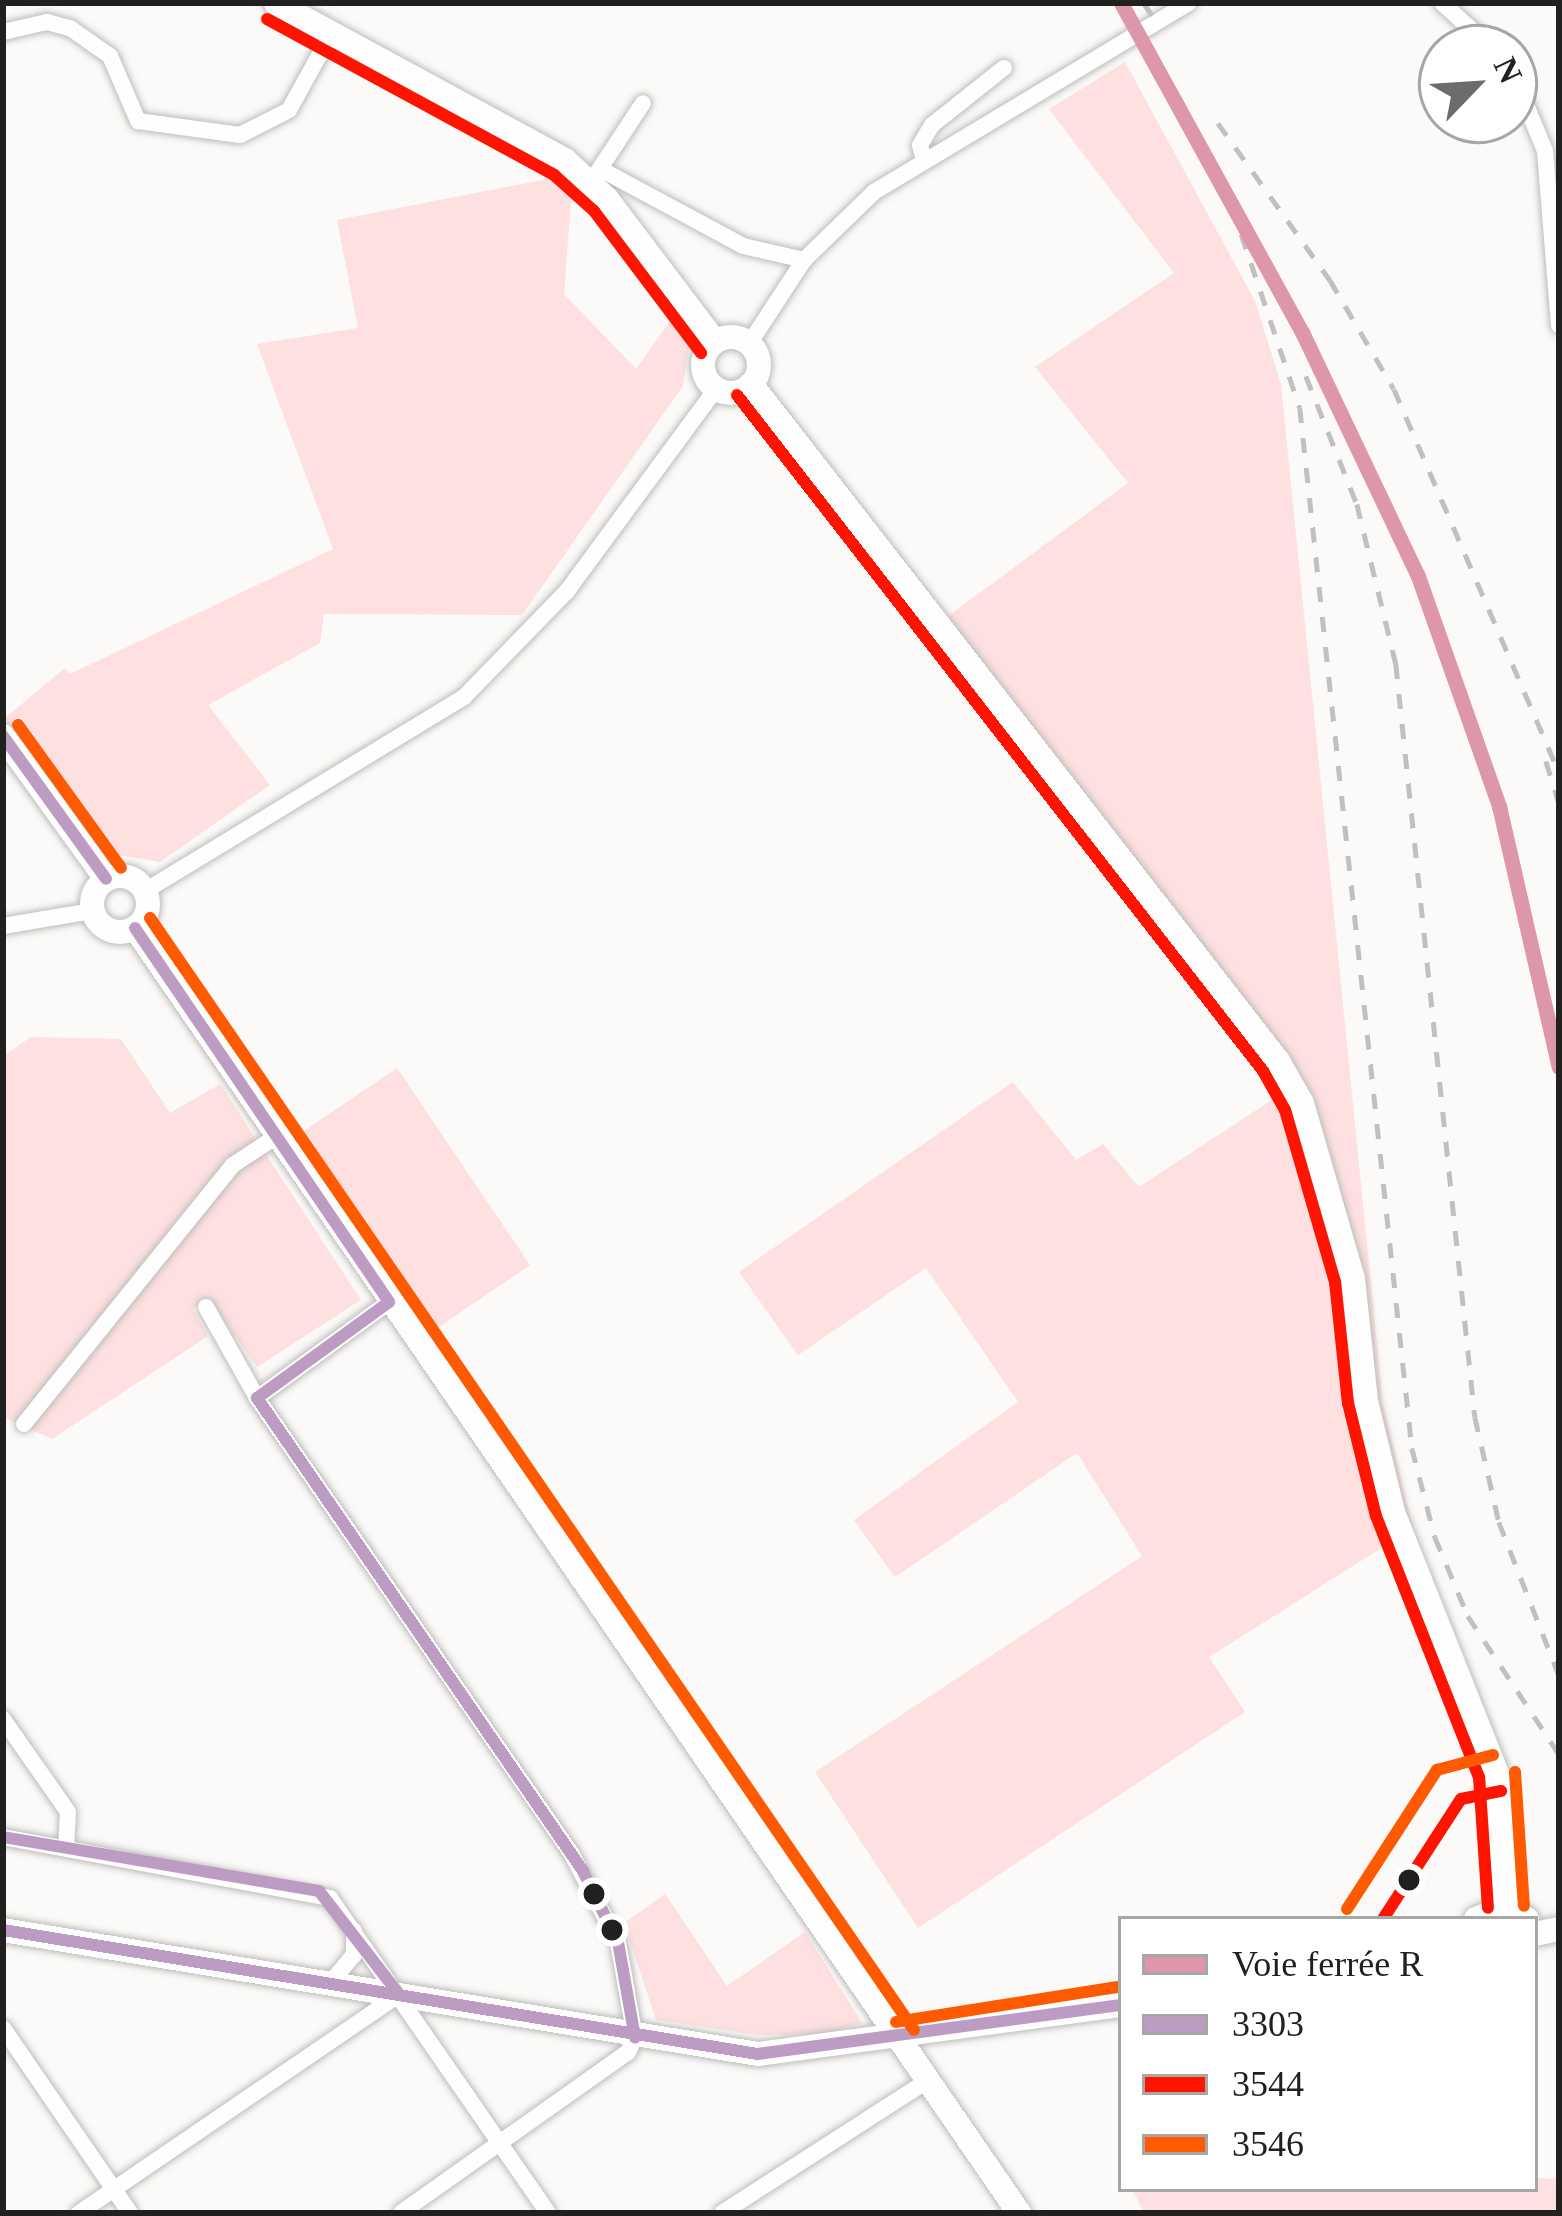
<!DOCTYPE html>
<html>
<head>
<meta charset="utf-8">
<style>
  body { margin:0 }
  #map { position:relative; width:1562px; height:2216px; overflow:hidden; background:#fbfaf8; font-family:Georgia,serif }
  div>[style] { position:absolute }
  .green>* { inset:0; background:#fde0df; transform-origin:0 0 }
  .roads { filter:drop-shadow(0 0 3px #bebebc) drop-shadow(0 0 3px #bebebc) }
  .street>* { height:16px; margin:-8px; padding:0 8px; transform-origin:8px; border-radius:8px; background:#fefefe }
  .secondary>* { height:24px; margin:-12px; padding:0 12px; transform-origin:12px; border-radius:12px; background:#fefefe }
  .secondary>.ring { margin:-12px; padding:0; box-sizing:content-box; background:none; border:24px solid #fefefe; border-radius:50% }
  .rail>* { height:4.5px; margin-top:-2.25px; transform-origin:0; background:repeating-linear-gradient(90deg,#c1c0c0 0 15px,transparent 0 30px) }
  .bus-1>* { height:12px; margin:-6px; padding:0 6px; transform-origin:6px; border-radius:6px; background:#bd9cc4 }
  .bus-2>* { height:12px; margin:-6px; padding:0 6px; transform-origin:6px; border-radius:6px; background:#ff1400 }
  .bus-3>* { height:12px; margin:-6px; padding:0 6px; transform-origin:6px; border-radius:6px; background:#ff5a00 }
  .rail-1>* { height:15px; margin:-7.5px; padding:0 7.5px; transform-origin:7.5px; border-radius:7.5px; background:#de97aa }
  .dots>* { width:33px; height:33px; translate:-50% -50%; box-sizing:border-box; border:6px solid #fff; border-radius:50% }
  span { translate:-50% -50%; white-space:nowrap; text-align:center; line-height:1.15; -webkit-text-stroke:12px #fff; paint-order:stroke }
  .frame { position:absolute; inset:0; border:6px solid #21201f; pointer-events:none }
  .legend { position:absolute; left:1118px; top:1916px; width:420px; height:276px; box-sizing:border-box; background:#fff; border:3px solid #a6a6a5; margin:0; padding:15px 21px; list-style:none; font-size:36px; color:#21201f }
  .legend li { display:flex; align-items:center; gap:24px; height:60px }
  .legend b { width:60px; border:3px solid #a6a6a5 }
  .north { position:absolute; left:1418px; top:24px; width:120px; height:120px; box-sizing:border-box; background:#fff; border:3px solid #a6a6a5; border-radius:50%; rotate:65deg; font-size:33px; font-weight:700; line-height:48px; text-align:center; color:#21201f }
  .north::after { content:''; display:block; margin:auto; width:42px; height:54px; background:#6d6c6b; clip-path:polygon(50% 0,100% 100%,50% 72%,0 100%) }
</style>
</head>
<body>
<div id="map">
  <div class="green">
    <i style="clip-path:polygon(1125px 62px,1255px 301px,1281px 384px,1383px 1404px,1413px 1528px,1209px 1657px,1245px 1712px,918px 1928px,815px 1772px,1142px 1556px,1077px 1453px,895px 1577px,854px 1520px,1018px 1402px,926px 1268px,798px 1355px,739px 1272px,1013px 1082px,1076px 1160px,1103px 1144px,1139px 1187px,1302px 1080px,943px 620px,1128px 483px,1035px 367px,1174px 273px,1049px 109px)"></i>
    <i style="clip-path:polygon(573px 174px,564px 294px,636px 369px,679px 309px,691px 335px,683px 386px,522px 615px,324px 614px,320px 643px,208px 705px,270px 785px,160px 862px,102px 852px,5px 718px,65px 668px,70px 674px,333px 549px,257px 344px,358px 328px,337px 220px)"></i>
    <i style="clip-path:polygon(31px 1037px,121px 1039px,170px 1113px,220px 1084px,361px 1300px,257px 1367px,208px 1298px,193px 1309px,208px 1336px,52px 1439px,3px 1417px,3px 1056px)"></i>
    <i style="left:397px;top:1068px;width:238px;height:117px;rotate:56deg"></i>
    <i style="clip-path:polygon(665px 1894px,727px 1986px,805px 1932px,862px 2023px,824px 2034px,757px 2035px,656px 2020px,624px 1923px)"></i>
    <i style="clip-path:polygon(1535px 2178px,1559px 2179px,1559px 2213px,1144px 2213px,1132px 2189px,1535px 2189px)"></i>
  </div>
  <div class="roads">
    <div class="street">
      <i style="left:1442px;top:3px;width:67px;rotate:42deg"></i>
      <i style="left:3px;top:32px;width:45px;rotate:-12.8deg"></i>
      <i style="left:47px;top:22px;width:24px;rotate:15deg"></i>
      <i style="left:70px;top:28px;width:49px;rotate:35deg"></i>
      <i style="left:110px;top:56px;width:71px;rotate:66.7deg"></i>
      <i style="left:138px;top:121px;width:103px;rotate:7.8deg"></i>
      <i style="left:240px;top:135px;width:55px;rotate:-27deg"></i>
      <i style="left:289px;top:110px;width:89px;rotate:-61.1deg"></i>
      <i style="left:1514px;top:76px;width:81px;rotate:67.5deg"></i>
      <i style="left:1545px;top:151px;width:175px;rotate:85.4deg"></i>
      <i style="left:924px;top:161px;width:16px;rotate:-104deg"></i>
      <i style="left:920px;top:145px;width:23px;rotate:-59deg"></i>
      <i style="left:932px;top:125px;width:92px;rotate:-38.4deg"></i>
      <i style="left:604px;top:171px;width:158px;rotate:28.3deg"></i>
      <i style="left:743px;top:246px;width:63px;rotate:12.9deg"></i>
      <i style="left:595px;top:176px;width:87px;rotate:-56.7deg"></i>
      <i style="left:749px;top:344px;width:100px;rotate:-56.8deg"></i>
      <i style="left:804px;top:260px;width:98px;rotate:-44.2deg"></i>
      <i style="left:874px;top:192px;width:367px;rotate:-31deg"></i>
      <i style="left:145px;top:891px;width:373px;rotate:-31.3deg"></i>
      <i style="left:464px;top:697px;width:148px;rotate:-45.8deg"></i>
      <i style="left:567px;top:591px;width:251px;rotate:-53.6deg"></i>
      <i style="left:3px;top:926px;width:90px;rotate:-9.6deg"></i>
      <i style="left:206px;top:1307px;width:104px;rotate:60.7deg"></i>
      <i style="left:257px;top:1398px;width:553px;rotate:55.39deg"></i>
      <i style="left:571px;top:1853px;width:101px;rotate:62.2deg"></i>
      <i style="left:618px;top:1942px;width:97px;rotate:79.9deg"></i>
      <i style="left:635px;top:2037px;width:17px;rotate:115deg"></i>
      <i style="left:628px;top:2052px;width:278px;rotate:144.7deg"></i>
      <i style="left:257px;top:1398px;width:163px;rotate:-36deg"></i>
      <i style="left:24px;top:1424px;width:333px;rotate:-51.1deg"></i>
      <i style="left:233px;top:1165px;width:53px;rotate:-33.4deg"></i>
      <i style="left:3px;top:1719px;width:113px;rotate:55deg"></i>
      <i style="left:68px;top:1812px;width:35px;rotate:93deg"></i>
      <i style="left:3px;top:1837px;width:333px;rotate:10.6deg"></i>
      <i style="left:330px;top:1898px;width:383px;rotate:55.3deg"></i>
      <i style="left:331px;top:1982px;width:35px;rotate:-50deg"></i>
      <i style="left:354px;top:1955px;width:24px;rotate:-90deg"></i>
      <i style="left:3px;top:2028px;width:224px;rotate:55.5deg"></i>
      <i style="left:79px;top:2213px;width:387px;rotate:-34.3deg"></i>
      <i style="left:722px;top:2213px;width:245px;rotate:-32.8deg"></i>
    </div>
    <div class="secondary">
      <i style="left:276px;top:3px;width:329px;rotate:28.5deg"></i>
      <i style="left:565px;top:160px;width:57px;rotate:42.9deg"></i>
      <i style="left:607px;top:199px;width:179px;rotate:52.9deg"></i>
      <i class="ring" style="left:703px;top:337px;width:32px;height:32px"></i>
      <i style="left:751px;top:384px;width:858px;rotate:52.1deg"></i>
      <i style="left:1278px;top:1061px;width:48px;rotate:60.3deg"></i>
      <i style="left:1302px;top:1103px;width:183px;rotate:73.8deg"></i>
      <i style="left:1353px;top:1279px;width:123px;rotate:83.9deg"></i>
      <i style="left:1366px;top:1401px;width:114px;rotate:76.3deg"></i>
      <i style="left:1393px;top:1512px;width:281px;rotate:68.3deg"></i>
      <i style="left:1497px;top:1773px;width:134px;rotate:86.2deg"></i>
      <i style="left:3px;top:736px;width:176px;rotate:54.2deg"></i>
      <i class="ring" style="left:92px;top:876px;width:32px;height:32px"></i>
      <i style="left:135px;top:928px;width:1560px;rotate:55.47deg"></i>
      <i style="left:1476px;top:1919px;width:32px;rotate:-22deg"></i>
      <i style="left:1506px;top:1907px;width:24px;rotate:30deg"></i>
      <i style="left:3px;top:1930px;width:765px;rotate:9.33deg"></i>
      <i style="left:758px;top:2054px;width:366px;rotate:-7.7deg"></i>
      <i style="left:1535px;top:1934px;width:25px;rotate:-12deg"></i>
    </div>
  </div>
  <div class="rail">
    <i style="left:1144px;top:3px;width:27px;rotate:57deg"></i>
    <i style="left:1218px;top:123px;width:193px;rotate:54.5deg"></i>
    <i style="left:1330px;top:280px;width:126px;rotate:59.6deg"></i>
    <i style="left:1394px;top:389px;width:418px;rotate:66.7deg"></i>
    <i style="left:1232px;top:206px;width:213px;rotate:71.4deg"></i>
    <i style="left:1300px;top:408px;width:1046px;rotate:83.85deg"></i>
    <i style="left:1412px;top:1448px;width:92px;rotate:75.5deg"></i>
    <i style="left:1435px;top:1537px;width:86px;rotate:67.3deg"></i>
    <i style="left:1468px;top:1616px;width:165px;rotate:56.6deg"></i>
    <i style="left:1306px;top:376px;width:138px;rotate:68.3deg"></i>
    <i style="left:1357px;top:504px;width:165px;rotate:76.3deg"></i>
    <i style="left:1396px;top:664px;width:757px;rotate:84.01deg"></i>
    <i style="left:1475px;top:1417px;width:108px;rotate:77.1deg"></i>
    <i style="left:1499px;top:1522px;width:164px;rotate:68.6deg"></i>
    <i style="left:1546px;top:761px;width:44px;rotate:72.8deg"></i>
  </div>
  <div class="bus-1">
    <i style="left:3px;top:736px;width:176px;rotate:54.2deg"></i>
    <i style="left:135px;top:928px;width:452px;rotate:55.8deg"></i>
    <i style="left:257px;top:1398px;width:574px;rotate:55.42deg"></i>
    <i style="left:583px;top:1871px;width:79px;rotate:63.8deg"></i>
    <i style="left:618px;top:1942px;width:97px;rotate:79.9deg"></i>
    <i style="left:257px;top:1398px;width:163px;rotate:-36deg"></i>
    <i style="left:3px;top:1837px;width:321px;rotate:9.7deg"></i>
    <i style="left:319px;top:1891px;width:130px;rotate:52.2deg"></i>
    <i style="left:3px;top:1930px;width:765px;rotate:9.33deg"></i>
    <i style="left:758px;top:2054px;width:366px;rotate:-7.7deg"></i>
  </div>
  <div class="bus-2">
    <i style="left:267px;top:19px;width:327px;rotate:28.5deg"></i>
    <i style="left:554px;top:175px;width:54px;rotate:42deg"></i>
    <i style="left:594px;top:211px;width:178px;rotate:53deg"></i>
    <i style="left:737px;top:395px;width:857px;rotate:52.11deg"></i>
    <i style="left:1263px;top:1071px;width:45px;rotate:60.6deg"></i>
    <i style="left:1285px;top:1110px;width:179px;rotate:73.8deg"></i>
    <i style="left:1335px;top:1282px;width:122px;rotate:83.9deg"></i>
    <i style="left:1348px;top:1403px;width:116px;rotate:76.1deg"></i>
    <i style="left:1376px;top:1516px;width:281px;rotate:68.5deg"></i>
    <i style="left:1479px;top:1777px;width:131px;rotate:86.1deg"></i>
    <i style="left:1383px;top:1919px;width:143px;rotate:-57deg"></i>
    <i style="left:1461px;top:1799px;width:41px;rotate:-11.3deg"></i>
  </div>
  <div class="bus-3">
    <i style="left:18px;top:725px;width:176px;rotate:54.2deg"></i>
    <i style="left:150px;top:918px;width:1349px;rotate:55.51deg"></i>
    <i style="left:1515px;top:1772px;width:134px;rotate:86.2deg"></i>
    <i style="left:1347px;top:1909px;width:166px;rotate:-57.1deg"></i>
    <i style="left:1437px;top:1770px;width:58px;rotate:-15deg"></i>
    <i style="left:896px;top:2022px;width:225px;rotate:-9deg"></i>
  </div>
  <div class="rail-1">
    <i style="left:1121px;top:3px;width:376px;rotate:61.2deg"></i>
    <i style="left:1302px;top:332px;width:270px;rotate:64.6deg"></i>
    <i style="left:1418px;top:576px;width:244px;rotate:70.6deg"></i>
    <i style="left:1499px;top:806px;width:268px;rotate:77.1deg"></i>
  </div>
  <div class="dots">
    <i style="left:1409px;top:1880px;background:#21201f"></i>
    <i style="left:594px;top:1894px;background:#21201f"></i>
    <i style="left:612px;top:1930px;background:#21201f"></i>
  </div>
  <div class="frame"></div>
  <ul class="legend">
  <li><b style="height:15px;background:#de97aa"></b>Voie ferrée R</li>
  <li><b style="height:15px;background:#bd9cc4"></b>3303</li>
  <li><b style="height:15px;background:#ff1400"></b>3544</li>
  <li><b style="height:15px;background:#ff5a00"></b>3546</li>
  </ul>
  <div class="north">N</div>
</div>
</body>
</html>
